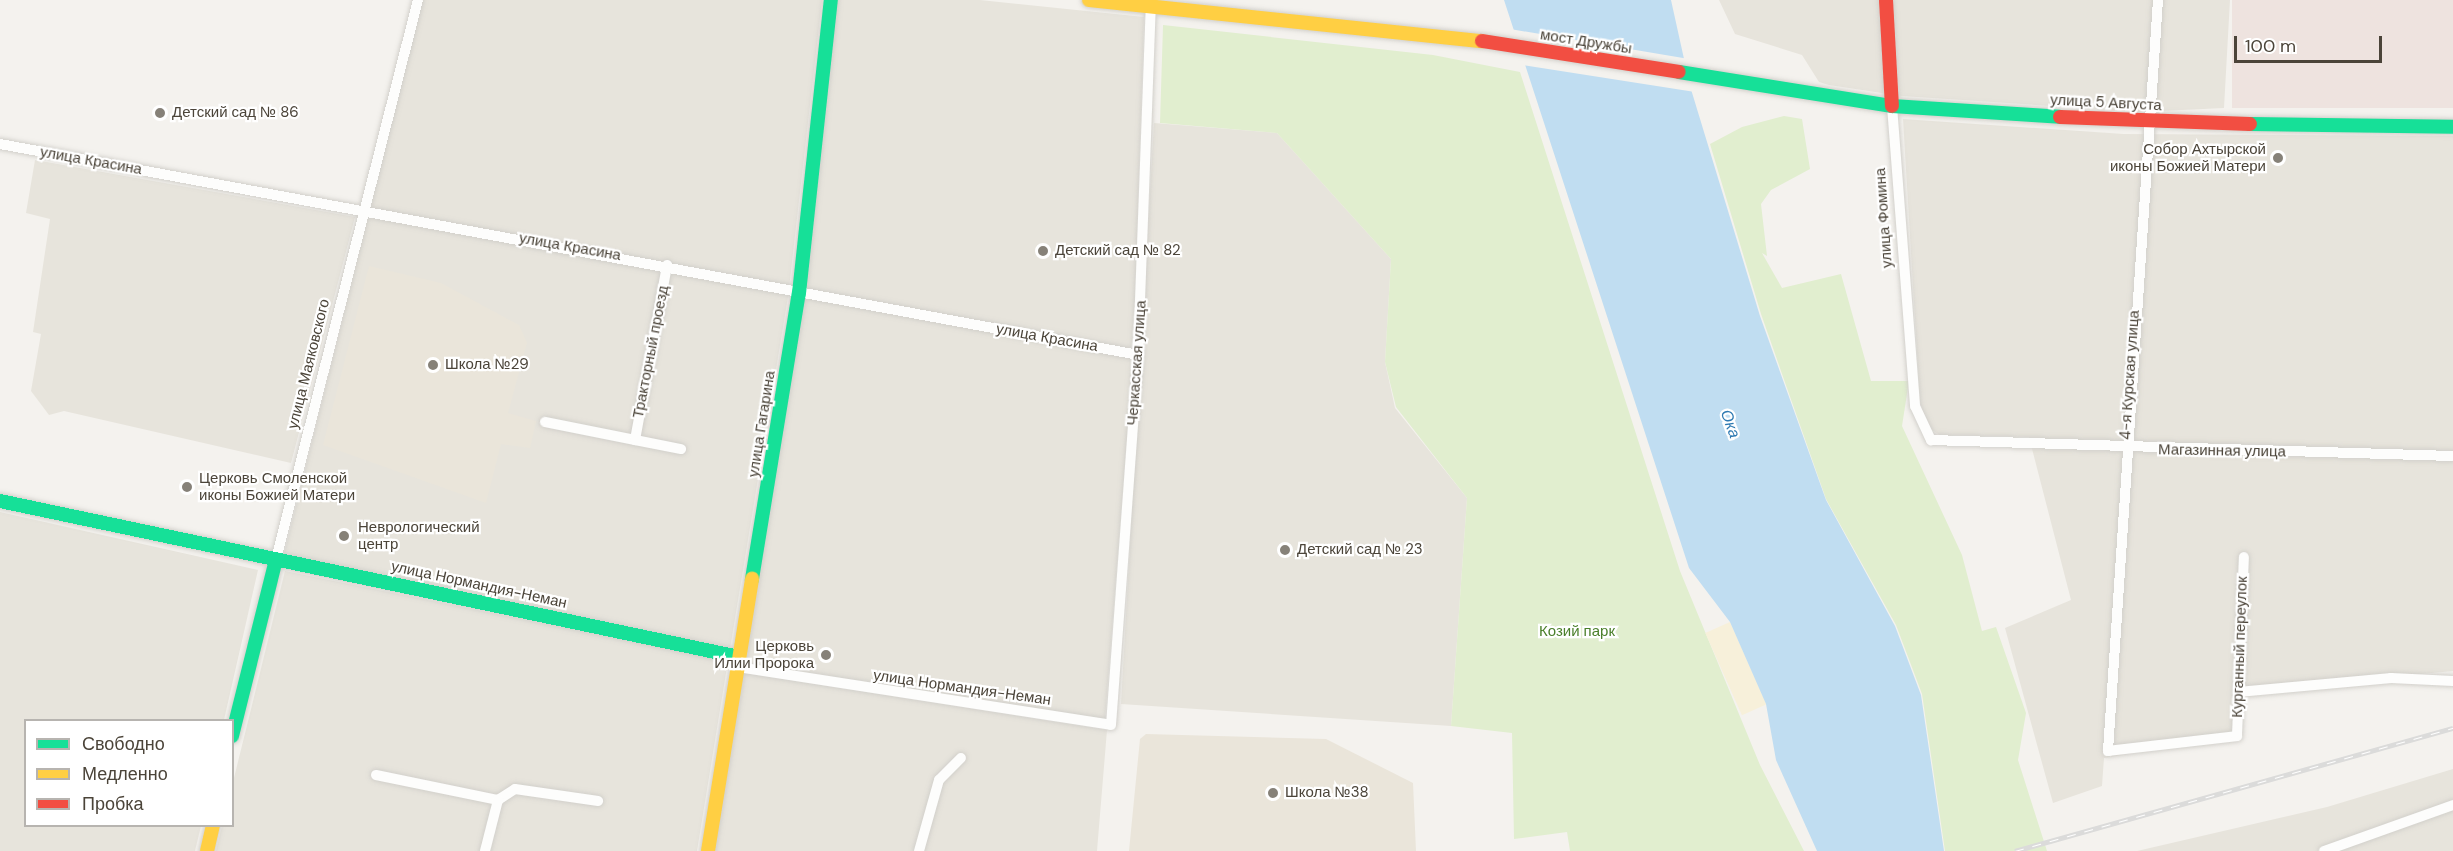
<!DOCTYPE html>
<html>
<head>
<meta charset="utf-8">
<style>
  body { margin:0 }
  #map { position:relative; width:2453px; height:851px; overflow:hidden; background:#f4f2ee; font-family:"DM Sans",sans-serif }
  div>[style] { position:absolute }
  .residential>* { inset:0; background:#e7e4dc }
  .education>* { inset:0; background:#eae5da }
  .medical>* { inset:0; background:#eee3df; transform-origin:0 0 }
  .green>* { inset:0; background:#e1eecf }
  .sand>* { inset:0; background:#f7f0da; transform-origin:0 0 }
  .water>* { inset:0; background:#c0ddf1 }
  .pier>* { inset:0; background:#f4f2ee }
  .roads { filter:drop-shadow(0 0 2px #d2d0cb) drop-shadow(0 0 2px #d2d0cb) }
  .street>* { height:10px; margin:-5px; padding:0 5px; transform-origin:5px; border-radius:5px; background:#fdfdfc }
  .fast>* { height:14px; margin:-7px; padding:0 7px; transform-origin:7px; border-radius:7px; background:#16e098 }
  .slow>* { height:14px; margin:-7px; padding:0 7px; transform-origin:7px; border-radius:7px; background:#ffcf43 }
  .jam>* { height:14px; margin:-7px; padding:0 7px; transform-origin:7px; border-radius:7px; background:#f24e42 }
  .rail>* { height:5px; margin-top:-2.5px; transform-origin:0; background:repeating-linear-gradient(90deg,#fff 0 9px,#dbdbda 0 18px); box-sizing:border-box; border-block:2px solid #dbdbda }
  .dots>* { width:16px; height:16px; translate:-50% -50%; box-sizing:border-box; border:3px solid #fff; border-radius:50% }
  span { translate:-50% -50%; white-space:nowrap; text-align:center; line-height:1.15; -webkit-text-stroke:4.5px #fff; paint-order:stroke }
  .street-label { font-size:15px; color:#4b4439 }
  .poi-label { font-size:15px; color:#4b4439 }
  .left { translate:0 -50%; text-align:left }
  .right { translate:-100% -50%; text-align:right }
  .park-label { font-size:15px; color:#4a7f2a }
  .water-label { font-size:16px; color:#2e7ab2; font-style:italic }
  .legend { position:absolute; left:24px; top:719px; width:210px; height:108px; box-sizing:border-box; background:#fff; border:2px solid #b7b4b0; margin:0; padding:8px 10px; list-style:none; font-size:18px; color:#4b4439 }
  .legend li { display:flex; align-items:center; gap:12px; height:30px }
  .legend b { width:30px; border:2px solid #b7b4b0 }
  .scale { position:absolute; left:2234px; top:36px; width:148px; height:27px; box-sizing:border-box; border:3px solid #4b4439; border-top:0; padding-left:8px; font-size:18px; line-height:21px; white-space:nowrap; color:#4b4439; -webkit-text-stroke:4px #fff; paint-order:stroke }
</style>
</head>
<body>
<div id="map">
  <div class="residential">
    <i style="clip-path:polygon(422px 0,822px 0,788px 297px,730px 649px,284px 554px)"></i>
    <i style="clip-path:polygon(834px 0,980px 0,1144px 17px,1133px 359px,1105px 719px,850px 686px,742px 665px)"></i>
    <i style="clip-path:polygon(1719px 0,2230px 0,2224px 108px,2140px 112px,1902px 96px,1829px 85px,1819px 82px,1802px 55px,1735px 34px)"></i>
    <i style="clip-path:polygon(1903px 119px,2124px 134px,2453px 136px,2453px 671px,2236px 691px,2236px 736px,2104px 758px,2102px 786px,2053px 803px,2005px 628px,2071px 600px,2029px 437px,1940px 435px,1927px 427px,1920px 402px)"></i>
    <i style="clip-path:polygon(1154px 123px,1277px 133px,1391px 259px,1385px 362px,1395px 408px,1467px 498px,1451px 726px,1121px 704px)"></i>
    <i style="clip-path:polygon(35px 160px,355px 217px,291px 463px,64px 411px,49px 415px,31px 391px,41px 334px,33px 332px,50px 219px,26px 213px)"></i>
    <i style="clip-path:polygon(0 512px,258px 570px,224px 720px,26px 720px,26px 826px,201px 826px,195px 851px,0 851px)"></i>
    <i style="clip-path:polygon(285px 571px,728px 661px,697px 851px,216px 851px,222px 826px,232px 826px,233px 782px)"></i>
    <i style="clip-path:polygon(739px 672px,1107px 730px,1097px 851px,710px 851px)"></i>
    <i style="clip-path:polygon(2453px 769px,2453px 851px,2137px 851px,2327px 807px)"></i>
  </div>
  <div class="education">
    <i style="clip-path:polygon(369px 266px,441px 283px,519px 325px,527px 343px,508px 413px,536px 421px,530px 448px,501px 444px,486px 503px,323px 445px)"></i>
    <i style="clip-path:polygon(1146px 734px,1326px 739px,1413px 783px,1416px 851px,1129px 851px,1140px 739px)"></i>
  </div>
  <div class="medical">
    <i style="left:2232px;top:0;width:221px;height:108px"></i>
  </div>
  <div class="green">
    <i style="clip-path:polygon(1163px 25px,1433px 55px,1520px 72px,1680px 571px,1760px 765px,1804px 851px,1570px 851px,1567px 832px,1514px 839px,1512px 733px,1451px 726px,1467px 498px,1396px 407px,1385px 362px,1391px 259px,1277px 133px,1160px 123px)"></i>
    <i style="clip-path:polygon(1784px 116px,1802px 119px,1810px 169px,1771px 190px,1761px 204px,1767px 256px,1762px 253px,1782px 288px,1841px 274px,1871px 381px,1909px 381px,1902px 426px,1962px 555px,1982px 631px,1996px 627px,2026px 713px,2018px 760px,2047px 851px,1945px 851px,1922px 694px,1896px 625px,1826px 499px,1761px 314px,1710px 144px,1742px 127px)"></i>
  </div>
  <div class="sand">
    <i style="left:1730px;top:622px;width:90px;height:27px;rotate:66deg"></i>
  </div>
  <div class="water">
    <i style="clip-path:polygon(1504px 0,1671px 0,1690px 86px,1760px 316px,1826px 500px,1895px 626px,1921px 695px,1944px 851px,1817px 851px,1776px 760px,1766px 704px,1730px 622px,1689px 568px)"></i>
  </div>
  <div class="pier">
    <i style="clip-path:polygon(1510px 29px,1689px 59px,1695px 92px,1522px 65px)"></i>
  </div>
  <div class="roads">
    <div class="street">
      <i style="left:2158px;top:0;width:753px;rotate:93.81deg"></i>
      <i style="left:2108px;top:751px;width:130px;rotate:-6.6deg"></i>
      <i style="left:2237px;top:736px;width:179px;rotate:-87.8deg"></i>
      <i style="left:1892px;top:106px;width:301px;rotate:85.6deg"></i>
      <i style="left:1915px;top:406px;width:38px;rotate:65deg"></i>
      <i style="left:1931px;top:440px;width:522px;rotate:1.76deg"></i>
      <i style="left:0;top:144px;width:1157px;rotate:10.5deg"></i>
      <i style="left:545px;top:422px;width:92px;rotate:11.3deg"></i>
      <i style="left:635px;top:440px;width:178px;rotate:-79.6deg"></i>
      <i style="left:635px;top:440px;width:47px;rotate:11.1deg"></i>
      <i style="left:276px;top:559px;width:577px;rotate:-75.75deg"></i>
      <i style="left:738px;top:667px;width:377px;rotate:8.8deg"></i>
      <i style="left:1111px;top:725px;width:371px;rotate:-85.8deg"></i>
      <i style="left:1138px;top:355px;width:354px;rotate:-87.9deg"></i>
      <i style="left:2238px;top:692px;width:154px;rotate:-5.2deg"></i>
      <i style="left:2391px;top:678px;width:62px;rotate:2.8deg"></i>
      <i style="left:376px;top:775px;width:125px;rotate:11.6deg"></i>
      <i style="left:498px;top:800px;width:20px;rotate:-33deg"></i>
      <i style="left:515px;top:789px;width:84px;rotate:8.2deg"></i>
      <i style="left:485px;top:851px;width:53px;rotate:-75.7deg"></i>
      <i style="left:919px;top:851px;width:74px;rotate:-74.3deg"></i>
      <i style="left:939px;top:780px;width:31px;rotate:-45deg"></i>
      <i style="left:2324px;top:851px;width:137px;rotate:-19.6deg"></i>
    </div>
    <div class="fast">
      <i style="left:1679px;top:72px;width:216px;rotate:9.1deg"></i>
      <i style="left:1892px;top:106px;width:168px;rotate:3.7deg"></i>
      <i style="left:2250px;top:124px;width:203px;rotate:0.8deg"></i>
      <i style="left:0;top:501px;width:755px;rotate:11.92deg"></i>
      <i style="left:752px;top:579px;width:290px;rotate:-80.7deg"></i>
      <i style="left:799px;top:293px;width:295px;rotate:-83.8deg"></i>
      <i style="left:232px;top:736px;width:182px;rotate:-76deg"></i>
    </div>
    <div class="slow">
      <i style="left:1089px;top:0;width:395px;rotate:6deg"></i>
      <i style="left:207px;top:851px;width:26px;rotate:-77deg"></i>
      <i style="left:708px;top:851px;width:276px;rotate:-80.8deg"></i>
    </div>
    <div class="jam">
      <i style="left:1886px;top:0;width:106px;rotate:86.8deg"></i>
      <i style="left:1482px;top:41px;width:199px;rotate:8.9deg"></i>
      <i style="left:2060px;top:117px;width:190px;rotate:2.1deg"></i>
    </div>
  </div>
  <div class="rail">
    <i style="left:2015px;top:851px;width:455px;rotate:-15.7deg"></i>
  </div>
  <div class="dots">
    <i style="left:160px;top:113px;background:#868178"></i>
    <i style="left:2278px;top:158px;background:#868178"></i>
    <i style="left:1043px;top:251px;background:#868178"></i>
    <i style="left:433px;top:365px;background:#868178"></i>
    <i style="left:187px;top:487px;background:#868178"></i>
    <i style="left:344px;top:536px;background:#868178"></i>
    <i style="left:1285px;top:550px;background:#868178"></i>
    <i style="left:826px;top:655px;background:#868178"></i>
    <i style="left:1273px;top:793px;background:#868178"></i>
  </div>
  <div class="street-label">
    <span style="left:1586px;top:42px;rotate:9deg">мост Дружбы</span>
    <span style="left:2106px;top:103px;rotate:3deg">улица 5 Августа</span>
    <span style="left:91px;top:161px;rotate:10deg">улица Красина</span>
    <span style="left:1884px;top:218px;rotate:-94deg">улица Фомина</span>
    <span style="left:570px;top:247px;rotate:10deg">улица Красина</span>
    <span style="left:1047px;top:338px;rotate:10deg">улица Красина</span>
    <span style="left:651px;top:352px;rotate:-79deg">Тракторный проезд</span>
    <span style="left:1137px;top:363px;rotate:-86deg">Черкасская улица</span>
    <span style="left:309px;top:364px;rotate:-76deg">улица Маяковского</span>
    <span style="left:2130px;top:375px;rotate:-86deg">4-я Курская улица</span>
    <span style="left:762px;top:424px;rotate:-81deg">улица Гагарина</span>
    <span style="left:2222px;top:451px;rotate:1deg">Магазинная улица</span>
    <span style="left:479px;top:585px;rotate:12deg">улица Нормандия-Неман</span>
    <span style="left:2240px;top:647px;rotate:-88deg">Курганный переулок</span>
    <span style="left:962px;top:688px;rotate:8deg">улица Нормандия-Неман</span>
  </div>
  <div class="poi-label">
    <span class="left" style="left:172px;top:113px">Детский сад № 86</span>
    <span class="right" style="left:2266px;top:158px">Собор Ахтырской<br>иконы Божией Матери</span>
    <span class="left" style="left:1055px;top:251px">Детский сад № 82</span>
    <span class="left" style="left:445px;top:365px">Школа №29</span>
    <span class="left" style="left:199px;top:487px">Церковь Смоленской<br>иконы Божией Матери</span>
    <span class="left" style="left:358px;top:536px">Неврологический<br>центр</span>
    <span class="left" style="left:1297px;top:550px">Детский сад № 23</span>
    <span class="right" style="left:814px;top:655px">Церковь<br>Илии Пророка</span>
    <span class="left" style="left:1285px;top:793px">Школа №38</span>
  </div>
  <div class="park-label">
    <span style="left:1577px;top:632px">Козий парк</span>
  </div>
  <div class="water-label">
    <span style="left:1730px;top:424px;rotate:70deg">Ока</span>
  </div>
  <ul class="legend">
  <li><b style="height:8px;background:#16e098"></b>Свободно</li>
  <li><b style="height:8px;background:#ffcf43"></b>Медленно</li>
  <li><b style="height:8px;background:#f24e42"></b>Пробка</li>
  </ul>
  <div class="scale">100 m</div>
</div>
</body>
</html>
